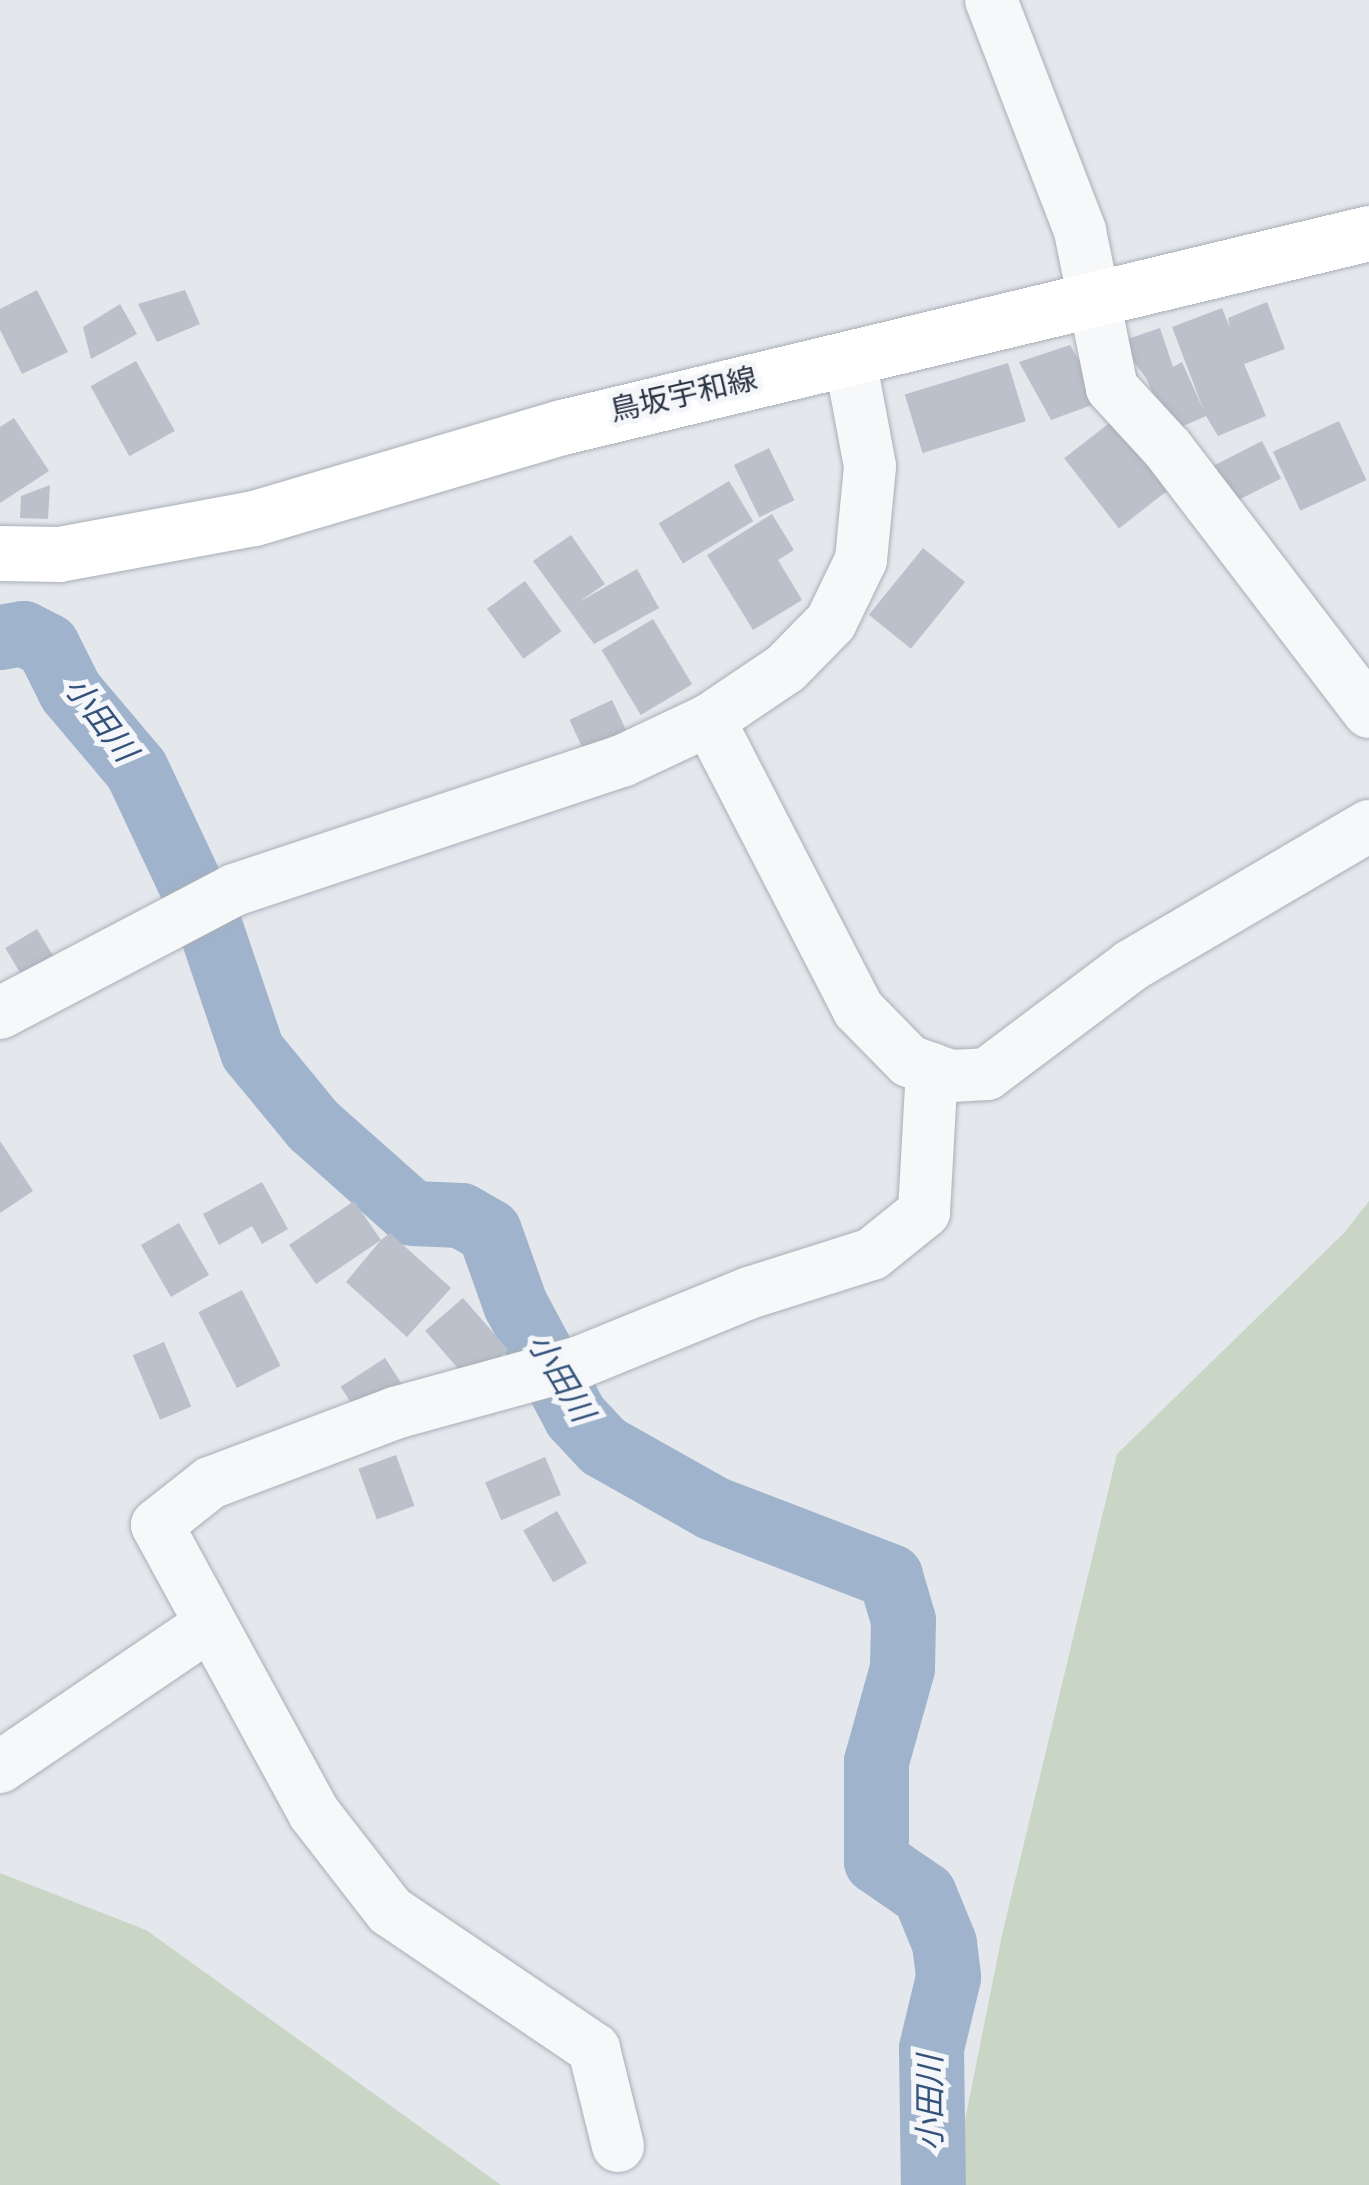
<!DOCTYPE html>
<html>
<head>
<meta charset="utf-8">
<style>
  body { margin:0 }
  #map { position:relative; width:1369px; height:2185px; overflow:hidden; background:#e4e7ec; font-family:Overpass,"Noto Sans JP",sans-serif }
  div>[style] { position:absolute }
  .green>* { inset:0; background:#c9d6c5 }
  .river>* { height:65px; margin:-32.5px; padding:0 32.5px; transform-origin:32.5px; border-radius:32.5px; background:#9fb4cc }
  .building>* { inset:0; background:#bbc0ca; transform-origin:0 0 }
  .roads { filter:drop-shadow(0 0 2px #a9aeb7) drop-shadow(0 0 2px #a9aeb7) }
  .minor>* { height:52px; margin:-26px; padding:0 26px; transform-origin:26px; border-radius:26px; background:#f7f8fa }
  .major>* { height:55px; margin:-27.5px; padding:0 27.5px; transform-origin:27.5px; border-radius:27.5px; background:#fff }
  span { translate:-50% -50%; white-space:nowrap; text-align:center; line-height:1.15; -webkit-text-stroke:10px #f4f6f9; paint-order:stroke }
  .street-label { font-size:30px; color:#2b3445 }
  .water-label { font-size:32px; color:#34527a; font-style:italic }
</style>
</head>
<body>
<div id="map">
  <div class="green">
    <i style="clip-path:polygon(1369px 1201px,1369px 2185px,952px 2185px,1002px 1935px,1117px 1454px,1344px 1233px)"></i>
    <i style="clip-path:polygon(0 1873px,146px 1930px,501px 2185px,0 2185px)"></i>
  </div>
  <div class="river">
    <i style="left:0;top:637px;width:23px;rotate:-10deg"></i>
    <i style="left:23px;top:633px;width:27px;rotate:27deg"></i>
    <i style="left:47px;top:645px;width:51px;rotate:63.4deg"></i>
    <i style="left:70px;top:691px;width:102px;rotate:49.8deg"></i>
    <i style="left:136px;top:769px;width:171px;rotate:64.8deg"></i>
    <i style="left:209px;top:924px;width:134px;rotate:71.3deg"></i>
    <i style="left:252px;top:1051px;width:96px;rotate:50.5deg"></i>
    <i style="left:313px;top:1125px;width:132px;rotate:41.6deg"></i>
    <i style="left:412px;top:1213px;width:49px;rotate:2.3deg"></i>
    <i style="left:461px;top:1215px;width:32px;rotate:30deg"></i>
    <i style="left:489px;top:1231px;width:77px;rotate:70.4deg"></i>
    <i style="left:515px;top:1304px;width:127px;rotate:61.8deg"></i>
    <i style="left:575px;top:1416px;width:41px;rotate:47deg"></i>
    <i style="left:603px;top:1446px;width:126px;rotate:29.4deg"></i>
    <i style="left:713px;top:1508px;width:190px;rotate:21deg"></i>
    <i style="left:890px;top:1576px;width:46px;rotate:73.5deg"></i>
    <i style="left:903px;top:1620px;width:48px;rotate:91.2deg"></i>
    <i style="left:902px;top:1668px;width:97px;rotate:105.6deg"></i>
    <i style="left:876px;top:1761px;width:100px;rotate:90deg"></i>
    <i style="left:876px;top:1861px;width:58px;rotate:34.5deg"></i>
    <i style="left:924px;top:1894px;width:53px;rotate:67.8deg"></i>
    <i style="left:944px;top:1943px;width:34px;rotate:83deg"></i>
    <i style="left:948px;top:1977px;width:73px;rotate:103.5deg"></i>
    <i style="left:931px;top:2048px;width:137px;rotate:89.2deg"></i>
  </div>
  <div class="building">
    <i style="clip-path:polygon(37px 290px,68px 352px,22px 374px,0 330px,0 309px)"></i>
    <i style="clip-path:polygon(185px 290px,200px 324px,157px 342px,138px 304px)"></i>
    <i style="clip-path:polygon(1267px 302px,1285px 349px,1244px 364px,1266px 416px,1218px 436px,1206px 416px,1170px 432px,1146px 378px,1119px 342px,1160px 328px,1173px 367px,1182px 362px,1204px 411px,1172px 327px,1222px 308px,1230px 328px,1228px 318px)"></i>
    <i style="clip-path:polygon(120px 304px,137px 334px,91px 359px,83px 327px)"></i>
    <i style="clip-path:polygon(1070px 345px,1103px 401px,1051px 420px,1019px 362px)"></i>
    <i style="left:136px;top:361px;width:80px;height:52px;rotate:61deg"></i>
    <i style="left:1008px;top:363px;width:61px;height:108px;rotate:73deg"></i>
    <i style="left:1117px;top:417px;width:89px;height:67px;rotate:52deg"></i>
    <i style="clip-path:polygon(14px 418px,49px 471px,0 503px,0 427px)"></i>
    <i style="left:1339px;top:421px;width:65px;height:73px;rotate:65deg"></i>
    <i style="left:1262px;top:441px;width:42px;height:67px;rotate:63deg"></i>
    <i style="left:769px;top:448px;width:58px;height:39px;rotate:64deg"></i>
    <i style="left:729px;top:481px;width:47px;height:82px;rotate:59deg"></i>
    <i style="clip-path:polygon(50px 485px,48px 519px,20px 518px,21px 496px)"></i>
    <i style="clip-path:polygon(772px 514px,794px 550px,778px 560px,802px 600px,753px 630px,707px 555px)"></i>
    <i style="clip-path:polygon(571px 535px,605px 584px,579px 602px,637px 569px,659px 608px,594px 644px,533px 561px)"></i>
    <i style="left:923px;top:548px;width:54px;height:86px;rotate:39deg"></i>
    <i style="left:525px;top:581px;width:62px;height:47px;rotate:54deg"></i>
    <i style="left:653px;top:619px;width:76px;height:60px;rotate:59deg"></i>
    <i style="left:612px;top:700px;width:40px;height:47px;rotate:65deg"></i>
    <i style="left:37px;top:929px;width:39px;height:37px;rotate:59deg"></i>
    <i style="clip-path:polygon(0 1141px,33px 1191px,0 1213px)"></i>
    <i style="clip-path:polygon(262px 1182px,288px 1229px,262px 1244px,252px 1226px,219px 1245px,203px 1214px)"></i>
    <i style="clip-path:polygon(354px 1201px,381px 1240px,390px 1233px,451px 1288px,407px 1337px,346px 1282px,381px 1240px,316px 1284px,289px 1245px)"></i>
    <i style="left:179px;top:1223px;width:60px;height:44px;rotate:60deg"></i>
    <i style="left:242px;top:1290px;width:85px;height:49px;rotate:63deg"></i>
    <i style="left:463px;top:1298px;width:69px;height:50px;rotate:49deg"></i>
    <i style="left:164px;top:1342px;width:70px;height:34px;rotate:67deg"></i>
    <i style="left:385px;top:1358px;width:38px;height:53px;rotate:57deg"></i>
    <i style="left:396px;top:1455px;width:54px;height:40px;rotate:70deg"></i>
    <i style="left:545px;top:1457px;width:41px;height:65px;rotate:67deg"></i>
    <i style="left:557px;top:1511px;width:60px;height:39px;rotate:60deg"></i>
  </div>
  <div class="roads">
    <div class="minor">
      <i style="left:991px;top:0;width:248px;rotate:68.9deg"></i>
      <i style="left:1080px;top:231px;width:160px;rotate:78.5deg"></i>
      <i style="left:1112px;top:388px;width:83px;rotate:47.4deg"></i>
      <i style="left:1168px;top:449px;width:331px;rotate:52.6deg"></i>
      <i style="left:709px;top:720px;width:325px;rotate:62.7deg"></i>
      <i style="left:858px;top:1009px;width:73px;rotate:45.6deg"></i>
      <i style="left:909px;top:1061px;width:45px;rotate:19.7deg"></i>
      <i style="left:951px;top:1076px;width:36px;rotate:-3deg"></i>
      <i style="left:987px;top:1074px;width:181px;rotate:-36.9deg"></i>
      <i style="left:1132px;top:965px;width:275px;rotate:-30.4deg"></i>
      <i style="left:0;top:1013px;width:264px;rotate:-27.7deg"></i>
      <i style="left:234px;top:890px;width:409px;rotate:-18.4deg"></i>
      <i style="left:622px;top:761px;width:96px;rotate:-25.2deg"></i>
      <i style="left:709px;top:720px;width:93px;rotate:-34deg"></i>
      <i style="left:786px;top:668px;width:64px;rotate:-45.6deg"></i>
      <i style="left:831px;top:622px;width:69px;rotate:-64.2deg"></i>
      <i style="left:861px;top:560px;width:94px;rotate:-84.5deg"></i>
      <i style="left:870px;top:466px;width:109px;rotate:-100.6deg"></i>
      <i style="left:0;top:1767px;width:253px;rotate:-34.2deg"></i>
      <i style="left:618px;top:2146px;width:100px;rotate:-103.9deg"></i>
      <i style="left:594px;top:2049px;width:246px;rotate:-145.9deg"></i>
      <i style="left:390px;top:1911px;width:124px;rotate:-127.8deg"></i>
      <i style="left:314px;top:1813px;width:328px;rotate:-118.6deg"></i>
      <i style="left:157px;top:1525px;width:68px;rotate:-38.4deg"></i>
      <i style="left:210px;top:1483px;width:198px;rotate:-20.7deg"></i>
      <i style="left:395px;top:1413px;width:192px;rotate:-15.4deg"></i>
      <i style="left:580px;top:1362px;width:183px;rotate:-22.2deg"></i>
      <i style="left:749px;top:1293px;width:129px;rotate:-17.6deg"></i>
      <i style="left:872px;top:1254px;width:67px;rotate:-38.9deg"></i>
      <i style="left:924px;top:1212px;width:143px;rotate:-86.8deg"></i>
    </div>
    <div class="major">
      <i style="left:0;top:553px;width:59px;rotate:1deg"></i>
      <i style="left:59px;top:554px;width:198px;rotate:-10.5deg"></i>
      <i style="left:254px;top:518px;width:321px;rotate:-16.5deg"></i>
      <i style="left:562px;top:427px;width:830px;rotate:-13.52deg"></i>
    </div>
  </div>
  <div class="street-label">
    <span style="left:684px;top:398px;rotate:-13deg">鳥坂宇和線</span>
  </div>
  <div class="water-label">
    <span style="left:98px;top:721px;rotate:53deg">小田川</span>
    <span style="left:558px;top:1379px;rotate:59deg">小田川</span>
    <span style="left:933px;top:2103px;rotate:-90deg">小田川</span>
  </div>
</div>
</body>
</html>
